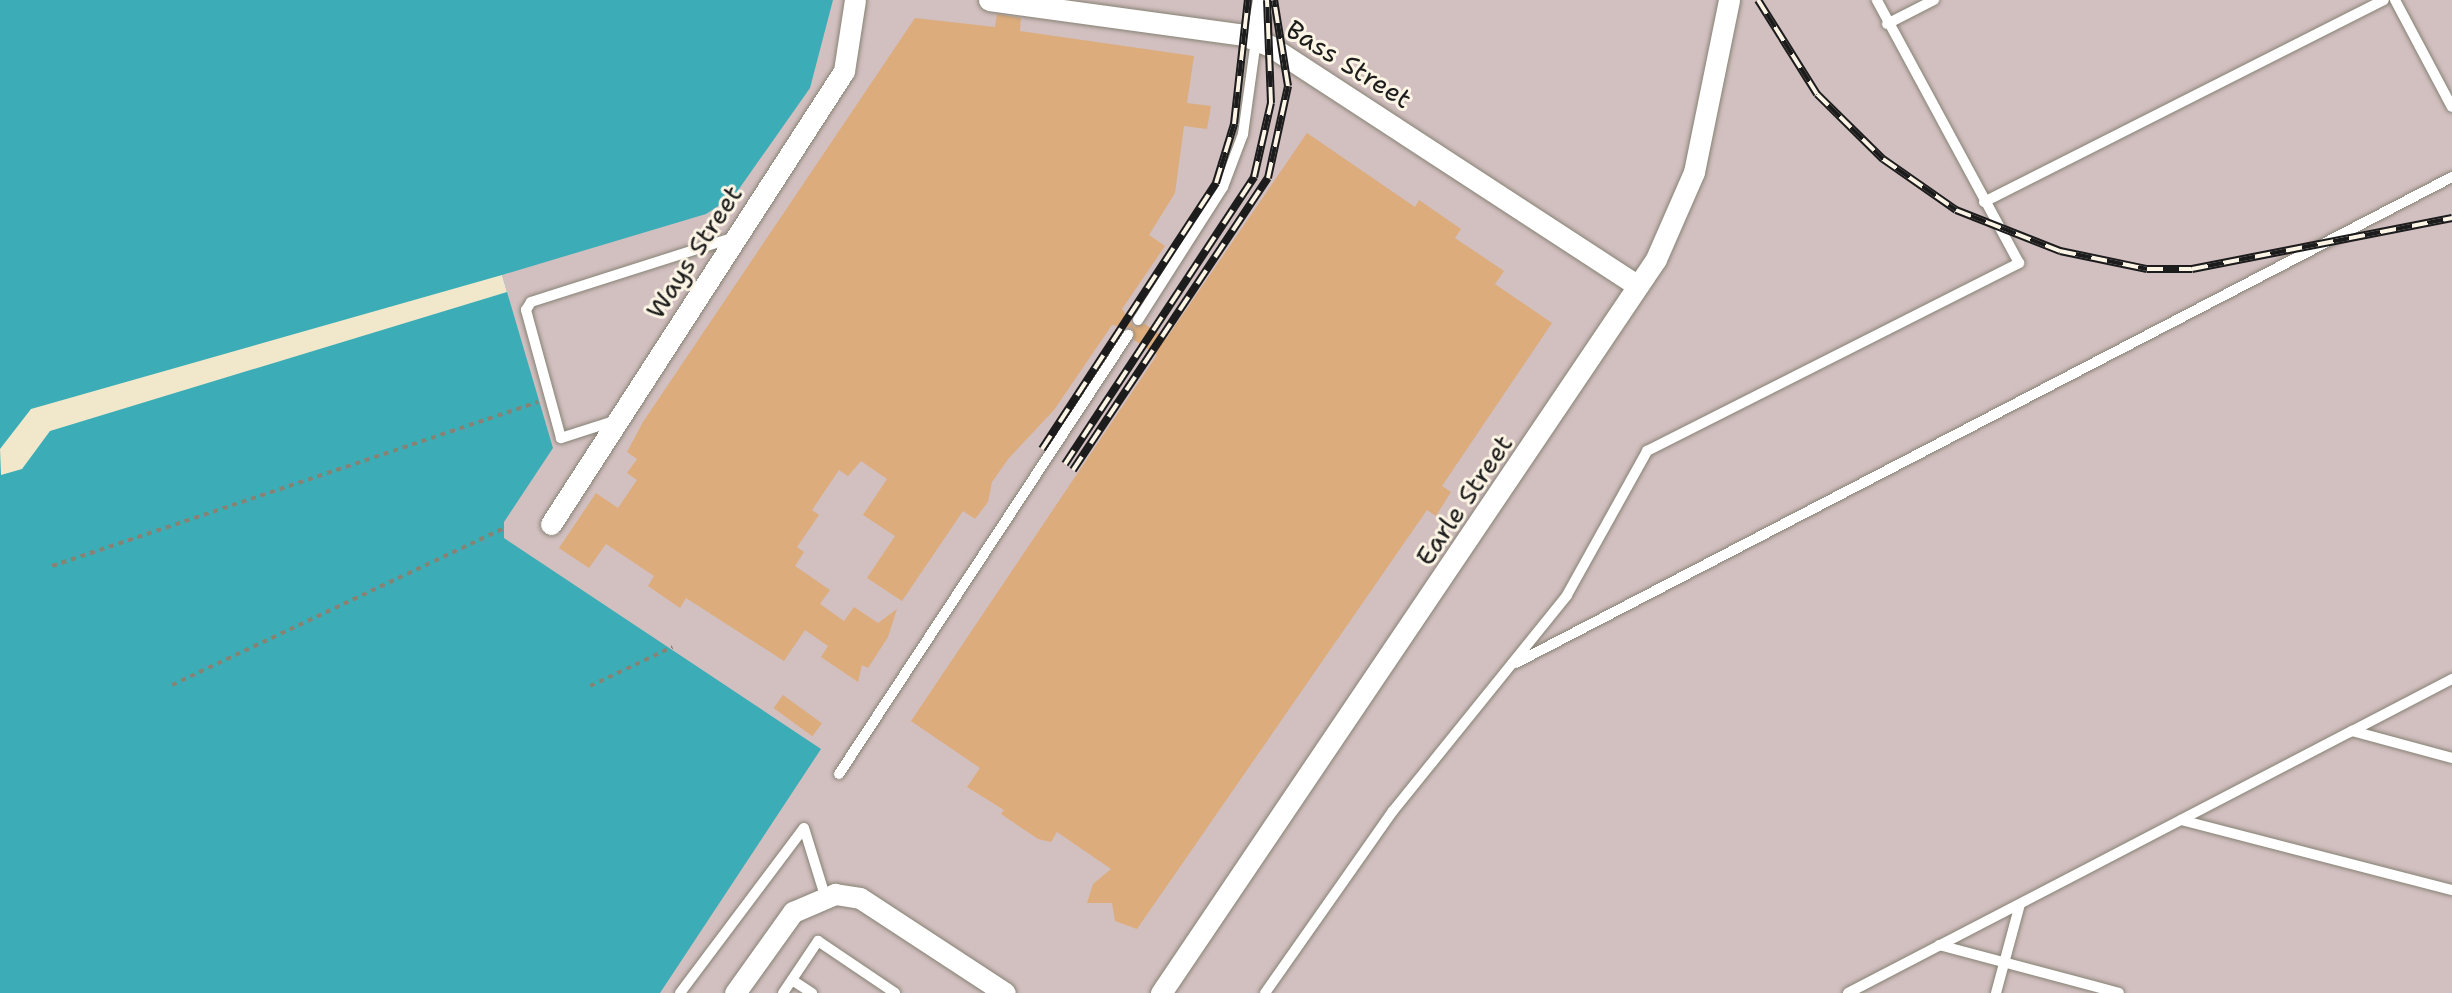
<!DOCTYPE html>
<html>
<head>
<meta charset="utf-8">
<style>
  body { margin:0 }
  #map { position:relative; width:2452px; height:993px; overflow:hidden; background:#f1e8cc; font-family:"Shantell Sans",sans-serif }
  div>[style] { position:absolute }
  .industrial>* { inset:0; background:#d2bfc0; transform-origin:0 0 }
  .water>* { inset:0; background:#3cadb7 }
  .pier>* { inset:0; background:#f1e8cc }
  .building>* { inset:0; background:#dcac7c; transform-origin:0 0 }
  .path>* { height:3.5px; margin-top:-1.75px; transform-origin:0; background:repeating-linear-gradient(90deg,#868274 0 5px,transparent 0 10px) }
  .roads { filter:drop-shadow(0 0 2px #868274) drop-shadow(0 0 2px #868274) }
  .lane>* { height:10px; margin:-5px; padding:0 5px; transform-origin:5px; border-radius:5px; background:#fff }
  .street>* { height:21px; margin:-10.5px; padding:0 10.5px; transform-origin:10.5px; border-radius:10.5px; background:#fff }
  .rail>* { height:8px; margin-top:-4px; transform-origin:0; background:repeating-linear-gradient(90deg,#fcf5e5 0 16px,#1c1c1c 0 32px); box-sizing:border-box; border-block:2px solid #1c1c1c }
  span { translate:-50% -50%; white-space:nowrap; text-align:center; line-height:1.15; -webkit-text-stroke:6px #fcf5e5; paint-order:stroke }
  .street-label { font-size:26px; color:#1c1c1c }
</style>
</head>
<body>
<div id="map">
  <div class="industrial">
    <i style="left:0;top:0;width:2452px;height:993px"></i>
  </div>
  <div class="water">
    <i style="clip-path:polygon(0 0,833px 0,810px 88px,734px 196px,706px 214px,502px 275px,553px 448px,504px 522px,504px 538px,821px 749px,660px 993px,0 993px)"></i>
  </div>
  <div class="pier">
    <i style="clip-path:polygon(502px 275px,507px 292px,50px 431px,22px 469px,1px 475px,0 449px,31px 409px)"></i>
  </div>
  <div class="building">
    <i style="clip-path:polygon(997px 14px,1021px 18px,1020px 31px,1194px 56px,1187px 103px,1211px 106px,1207px 129px,1184px 126px,1175px 193px,1149px 235px,1165px 246px,1122px 309px,1134px 327px,1145px 324px,1166px 339px,1307px 133px,1415px 207px,1419px 200px,1461px 229px,1455px 238px,1504px 271px,1495px 284px,1552px 323px,1442px 486px,1451px 492px,1436px 516px,1427px 510px,1137px 929px,1115px 921px,1112px 903px,1087px 903px,1093px 884px,1111px 869px,1057px 832px,1051px 842px,1038px 839px,1001px 814px,1004px 810px,967px 787px,980px 768px,911px 721px,1157px 355px,1134px 340px,1132px 328px,1112px 325px,1054px 410px,1009px 458px,992px 482px,988px 502px,975px 519px,963px 511px,902px 601px,867px 578px,895px 536px,863px 515px,887px 479px,861px 461px,848px 476px,839px 470px,812px 510px,819px 515px,797px 547px,804px 552px,795px 566px,830px 590px,820px 604px,844px 621px,854px 607px,878px 623px,897px 609px,888px 637px,868px 668px,862px 665px,858px 682px,821px 657px,828px 646px,805px 630px,784px 661px,686px 598px,680px 608px,648px 586px,654px 576px,606px 544px,589px 568px,559px 548px,596px 493px,618px 508px,637px 480px,627px 473px,637px 459px,627px 452px,643px 422px,915px 18px,995px 27px)"></i>
    <i style="left:783px;top:695px;width:48px;height:16px;rotate:36deg"></i>
  </div>
  <div class="path">
    <i style="left:52px;top:566px;width:513px;rotate:-18.65deg"></i>
    <i style="left:172px;top:685px;width:367px;rotate:-25.3deg"></i>
    <i style="left:590px;top:686px;width:91px;rotate:-25.4deg"></i>
  </div>
  <div class="roads">
    <div class="lane">
      <i style="left:2395px;top:0;width:121px;rotate:62deg"></i>
      <i style="left:1887px;top:24px;width:53px;rotate:-27.1deg"></i>
      <i style="left:1984px;top:202px;width:448px;rotate:-26.8deg"></i>
      <i style="left:1138px;top:320px;width:158px;rotate:-57.4deg"></i>
      <i style="left:1223px;top:187px;width:57px;rotate:-69.3deg"></i>
      <i style="left:1243px;top:134px;width:95px;rotate:-82.1deg"></i>
      <i style="left:614px;top:421px;width:56px;rotate:162.2deg"></i>
      <i style="left:561px;top:438px;width:133px;rotate:-105.3deg"></i>
      <i style="left:526px;top:310px;width:9px;rotate:-58deg"></i>
      <i style="left:531px;top:302px;width:214px;rotate:-17.7deg"></i>
      <i style="left:1516px;top:663px;width:1055px;rotate:-27.44deg"></i>
      <i style="left:2352px;top:731px;width:104px;rotate:15.1deg"></i>
      <i style="left:839px;top:774px;width:526px;rotate:-56.64deg"></i>
      <i style="left:2181px;top:820px;width:280px;rotate:14.5deg"></i>
      <i style="left:1939px;top:945px;width:186px;rotate:14.9deg"></i>
      <i style="left:792px;top:980px;width:24px;rotate:33deg"></i>
      <i style="left:680px;top:993px;width:206px;rotate:-53.1deg"></i>
      <i style="left:804px;top:828px;width:71px;rotate:72.8deg"></i>
      <i style="left:783px;top:993px;width:63px;rotate:-56.1deg"></i>
      <i style="left:818px;top:941px;width:93px;rotate:34deg"></i>
      <i style="left:1265px;top:993px;width:223px;rotate:-54.9deg"></i>
      <i style="left:1393px;top:811px;width:277px;rotate:-51.1deg"></i>
      <i style="left:1567px;top:595px;width:165px;rotate:-60.9deg"></i>
      <i style="left:1647px;top:451px;width:417px;rotate:-26.8deg"></i>
      <i style="left:2019px;top:263px;width:299px;rotate:-118.4deg"></i>
      <i style="left:1848px;top:993px;width:681px;rotate:-27.47deg"></i>
      <i style="left:1996px;top:993px;width:92px;rotate:-74.9deg"></i>
    </div>
    <div class="street">
      <i style="left:989px;top:0;width:256px;rotate:7.8deg"></i>
      <i style="left:1243px;top:35px;width:29px;rotate:22deg"></i>
      <i style="left:1270px;top:46px;width:439px;rotate:33.1deg"></i>
      <i style="left:1256px;top:40px;width:41px;rotate:-80.1deg"></i>
      <i style="left:551px;top:524px;width:539px;rotate:-57.11deg"></i>
      <i style="left:844px;top:71px;width:72px;rotate:-81.2deg"></i>
      <i style="left:735px;top:993px;width:100px;rotate:-54.4deg"></i>
      <i style="left:793px;top:912px;width:46px;rotate:-23.2deg"></i>
      <i style="left:835px;top:894px;width:25px;rotate:9deg"></i>
      <i style="left:860px;top:898px;width:173px;rotate:33.2deg"></i>
      <i style="left:1161px;top:993px;width:885px;rotate:-56deg"></i>
      <i style="left:1656px;top:259px;width:95px;rotate:-66.4deg"></i>
      <i style="left:1694px;top:172px;width:176px;rotate:-78.5deg"></i>
    </div>
  </div>
  <div class="rail">
    <i style="left:1758px;top:0;width:111px;rotate:57.9deg"></i>
    <i style="left:1817px;top:94px;width:93px;rotate:44.6deg"></i>
    <i style="left:1883px;top:159px;width:89px;rotate:34.9deg"></i>
    <i style="left:1956px;top:210px;width:112px;rotate:21.5deg"></i>
    <i style="left:2060px;top:251px;width:89px;rotate:11.7deg"></i>
    <i style="left:2147px;top:269px;width:45px"></i>
    <i style="left:2192px;top:269px;width:265px;rotate:-11.1deg"></i>
    <i style="left:1042px;top:449px;width:318px;rotate:-56.8deg"></i>
    <i style="left:1216px;top:183px;width:62px;rotate:-73deg"></i>
    <i style="left:1234px;top:124px;width:125px;rotate:-83.6deg"></i>
    <i style="left:1065px;top:464px;width:344px;rotate:-56.6deg"></i>
    <i style="left:1254px;top:177px;width:76px;rotate:-77.1deg"></i>
    <i style="left:1271px;top:103px;width:103px;rotate:-92.2deg"></i>
    <i style="left:1073px;top:470px;width:351px;rotate:-56.3deg"></i>
    <i style="left:1268px;top:178px;width:94px;rotate:-77.7deg"></i>
    <i style="left:1288px;top:86px;width:87px;rotate:-99.2deg"></i>
  </div>
  <div class="street-label">
    <span style="left:1349px;top:64px;rotate:32deg">Bass Street</span>
    <span style="left:694px;top:252px;rotate:-57deg">Ways Street</span>
    <span style="left:1464px;top:500px;rotate:-56deg">Earle Street</span>
  </div>
</div>
</body>
</html>
